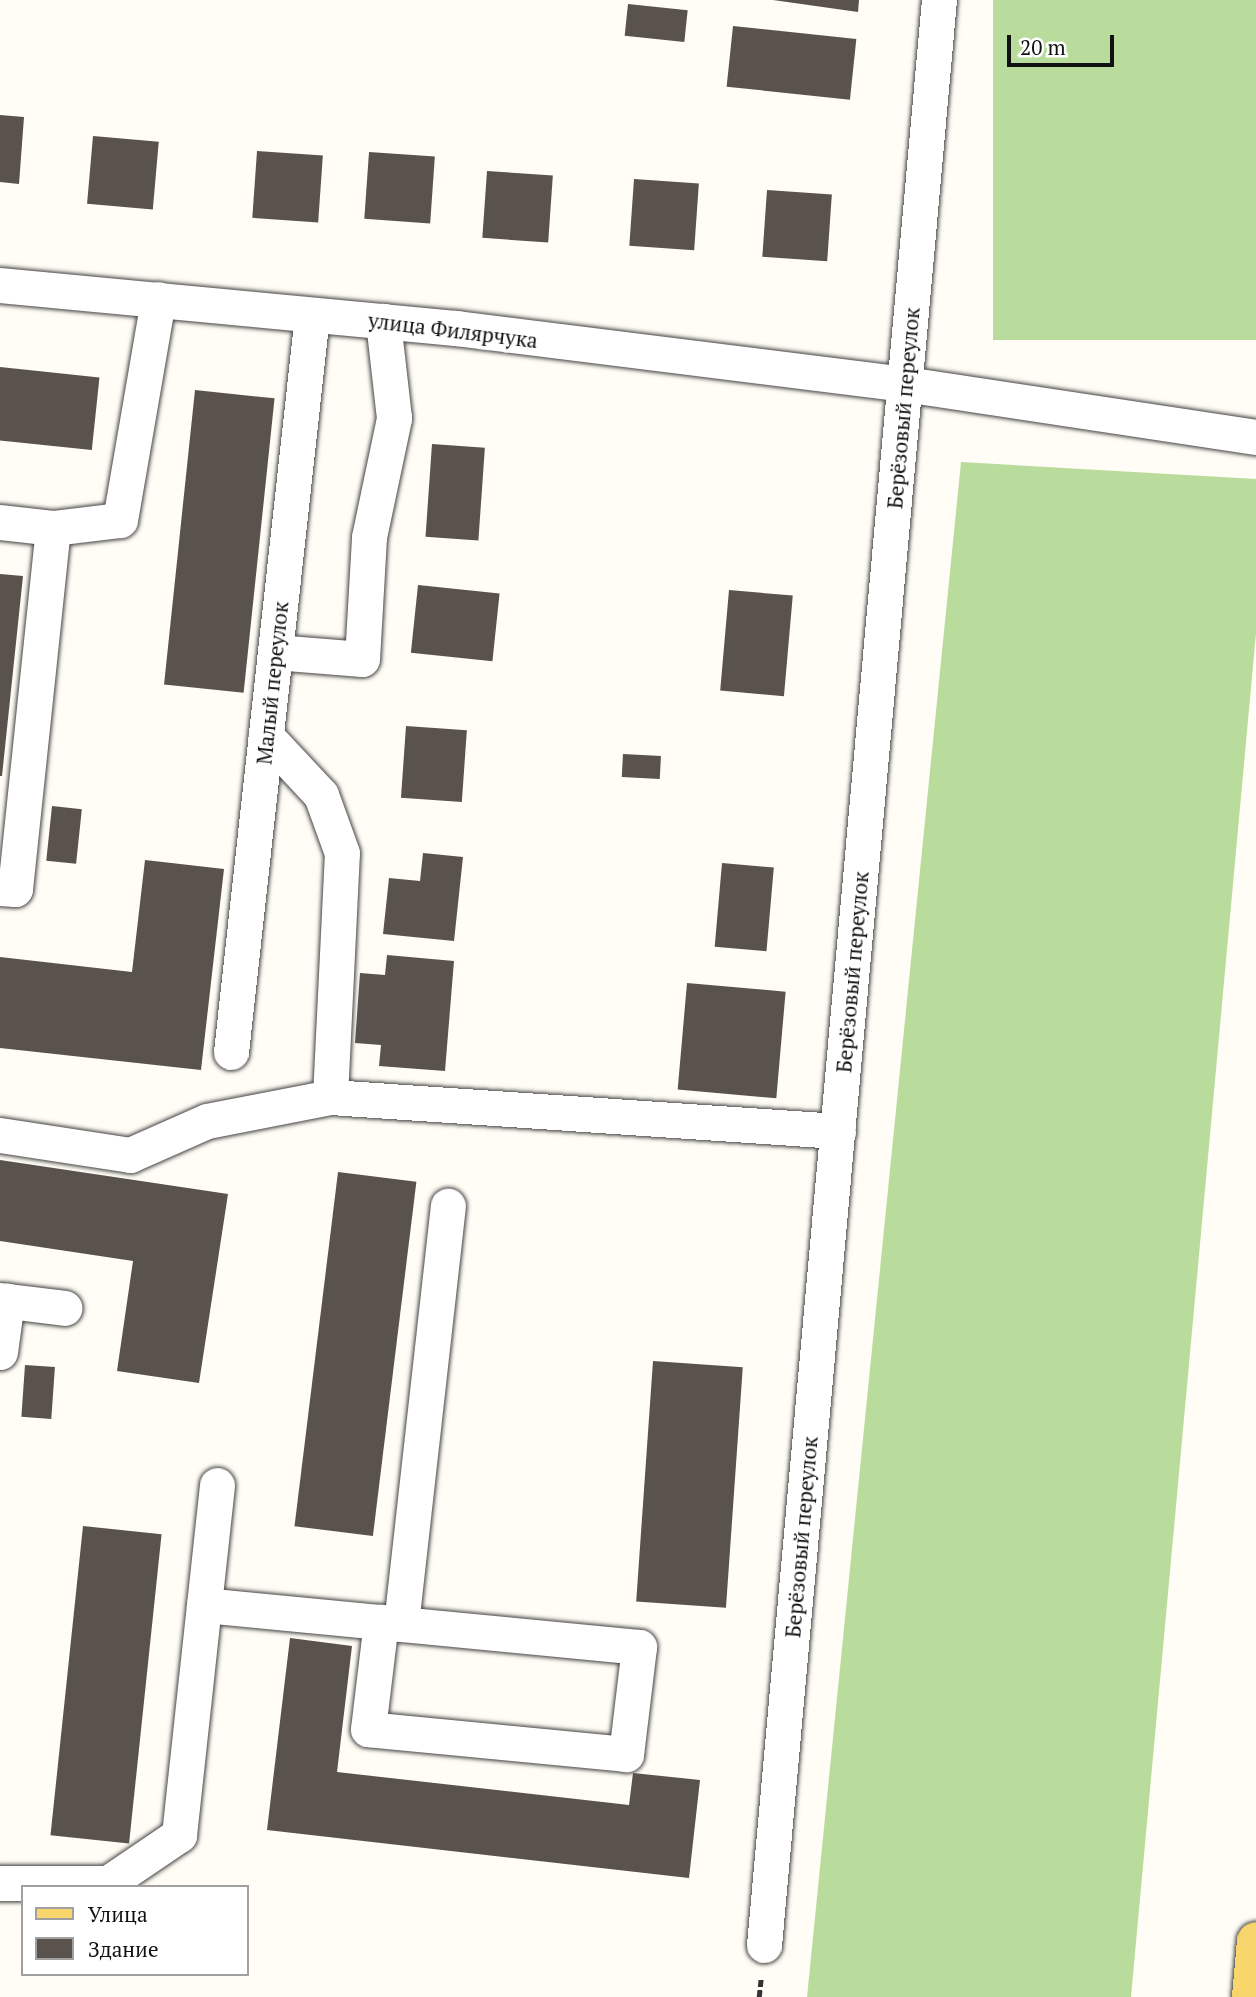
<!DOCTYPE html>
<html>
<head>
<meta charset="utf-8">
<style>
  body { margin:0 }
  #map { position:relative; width:1256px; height:1997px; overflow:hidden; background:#fffdf5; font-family:"PT Serif",serif }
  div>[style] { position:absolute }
  .forest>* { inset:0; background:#b9dc9c; transform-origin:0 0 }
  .building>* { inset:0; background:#5a524d; transform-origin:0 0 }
  .path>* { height:4.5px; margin-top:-2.25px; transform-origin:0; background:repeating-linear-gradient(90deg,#333 0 7px,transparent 0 10.5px) }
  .roads { filter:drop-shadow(0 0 2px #444) drop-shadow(0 0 2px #444) }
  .minor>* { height:35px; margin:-17.5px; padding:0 17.5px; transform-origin:17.5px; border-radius:17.5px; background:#fff }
  .major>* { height:38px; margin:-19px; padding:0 19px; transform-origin:19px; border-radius:19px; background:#f9d66b }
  span { translate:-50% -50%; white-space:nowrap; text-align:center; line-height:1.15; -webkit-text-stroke:7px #fff; paint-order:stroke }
  .street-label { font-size:21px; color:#111 }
  .legend { position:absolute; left:21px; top:1885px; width:228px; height:91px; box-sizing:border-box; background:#fff; border:2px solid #a0a0a0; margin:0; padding:9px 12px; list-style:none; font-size:21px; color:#111 }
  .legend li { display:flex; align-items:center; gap:14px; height:35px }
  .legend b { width:35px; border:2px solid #a0a0a0 }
  .scale { position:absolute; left:1007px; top:35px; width:107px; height:32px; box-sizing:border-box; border:4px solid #111; border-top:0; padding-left:9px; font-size:21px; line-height:24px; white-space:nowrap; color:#111; -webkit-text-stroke:5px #fff; paint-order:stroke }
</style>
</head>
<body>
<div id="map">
  <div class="forest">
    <i style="left:993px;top:0;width:263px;height:340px"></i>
    <i style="clip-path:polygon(961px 462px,1256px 479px,1256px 633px,1131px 1997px,807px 1997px)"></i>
  </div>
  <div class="building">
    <i style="clip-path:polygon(773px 0,859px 0,858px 12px)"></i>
    <i style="left:628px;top:4px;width:60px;height:32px;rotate:6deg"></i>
    <i style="left:733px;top:26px;width:124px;height:61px;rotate:6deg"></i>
    <i style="clip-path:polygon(0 115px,24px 117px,19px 184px,0 182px)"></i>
    <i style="left:93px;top:136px;width:66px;height:68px;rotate:5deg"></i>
    <i style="left:257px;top:151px;width:66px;height:67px;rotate:4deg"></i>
    <i style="left:369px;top:152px;width:66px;height:67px;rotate:4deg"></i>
    <i style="left:487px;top:171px;width:66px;height:67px;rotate:4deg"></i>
    <i style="left:634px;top:179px;width:65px;height:67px;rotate:4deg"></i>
    <i style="left:767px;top:190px;width:65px;height:67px;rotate:4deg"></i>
    <i style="left:0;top:367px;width:100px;height:73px;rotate:6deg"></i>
    <i style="left:195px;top:390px;width:80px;height:296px;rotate:6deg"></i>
    <i style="left:432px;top:444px;width:53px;height:93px;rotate:4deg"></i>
    <i style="clip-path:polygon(0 574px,23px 576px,2px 776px,0 776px)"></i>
    <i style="left:418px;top:585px;width:82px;height:68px;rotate:6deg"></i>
    <i style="left:729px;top:590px;width:64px;height:101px;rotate:5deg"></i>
    <i style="left:406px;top:726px;width:61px;height:72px;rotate:4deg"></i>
    <i style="left:623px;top:754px;width:38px;height:23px;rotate:3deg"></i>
    <i style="left:52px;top:806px;width:30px;height:55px;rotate:6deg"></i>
    <i style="clip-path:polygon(423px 853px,463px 857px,454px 941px,383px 934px,389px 878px,420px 881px)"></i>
    <i style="clip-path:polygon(145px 860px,224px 869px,201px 1070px,0 1048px,0 957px,132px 972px)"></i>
    <i style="left:722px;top:863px;width:52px;height:84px;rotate:5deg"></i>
    <i style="clip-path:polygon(387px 955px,454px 961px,445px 1071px,379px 1066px,381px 1045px,355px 1043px,360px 973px,385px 975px)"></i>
    <i style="left:687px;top:983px;width:99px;height:107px;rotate:5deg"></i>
    <i style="clip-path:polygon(0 1160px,228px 1194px,199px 1383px,117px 1371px,133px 1261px,0 1241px)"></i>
    <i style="left:338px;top:1172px;width:79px;height:357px;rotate:7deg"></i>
    <i style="left:653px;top:1361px;width:90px;height:241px;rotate:4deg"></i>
    <i style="left:25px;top:1365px;width:30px;height:52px;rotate:4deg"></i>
    <i style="left:83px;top:1526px;width:79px;height:311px;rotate:6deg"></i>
    <i style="clip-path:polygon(290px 1638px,352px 1646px,337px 1772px,629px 1805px,633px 1773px,700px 1780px,689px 1878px,267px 1830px)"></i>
  </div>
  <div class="path">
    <i style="left:759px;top:1997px;width:20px;rotate:-84deg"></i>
  </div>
  <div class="roads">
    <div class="minor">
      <i style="left:0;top:285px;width:458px;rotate:5.4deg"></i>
      <i style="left:456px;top:328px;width:452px;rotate:7.1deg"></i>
      <i style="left:905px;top:384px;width:355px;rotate:8.6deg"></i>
      <i style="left:0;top:522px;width:53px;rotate:6.5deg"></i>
      <i style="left:275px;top:652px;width:87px;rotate:4.6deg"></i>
      <i style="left:362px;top:659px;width:122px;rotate:-86.7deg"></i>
      <i style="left:369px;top:537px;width:122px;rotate:-78.1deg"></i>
      <i style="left:394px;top:418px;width:98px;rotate:-96.5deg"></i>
      <i style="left:0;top:888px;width:15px;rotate:4deg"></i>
      <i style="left:15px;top:889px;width:363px;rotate:-84deg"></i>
      <i style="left:53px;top:528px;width:67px;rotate:-6.8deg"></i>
      <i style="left:120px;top:520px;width:224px;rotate:-80.2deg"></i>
      <i style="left:231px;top:1052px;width:741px;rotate:-83.73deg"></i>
      <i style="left:330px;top:1097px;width:509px;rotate:3.83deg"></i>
      <i style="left:0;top:1135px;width:132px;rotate:8.7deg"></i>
      <i style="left:130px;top:1155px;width:84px;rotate:-23.8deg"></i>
      <i style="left:207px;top:1121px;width:125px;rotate:-11deg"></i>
      <i style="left:330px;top:1097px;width:244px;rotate:-87.2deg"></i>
      <i style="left:342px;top:853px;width:62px;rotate:-109.9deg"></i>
      <i style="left:321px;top:795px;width:81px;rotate:-133deg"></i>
      <i style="left:0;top:1300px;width:65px;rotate:7deg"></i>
      <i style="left:0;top:1352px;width:52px;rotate:-82.3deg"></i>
      <i style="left:204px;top:1605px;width:437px;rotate:5.5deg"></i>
      <i style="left:639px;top:1647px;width:108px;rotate:96.9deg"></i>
      <i style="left:626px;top:1754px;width:259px;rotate:-174.5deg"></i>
      <i style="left:368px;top:1729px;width:108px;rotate:-83.1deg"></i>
      <i style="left:401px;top:1624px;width:421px;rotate:-83.6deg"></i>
      <i style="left:0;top:1883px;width:108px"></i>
      <i style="left:108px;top:1883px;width:86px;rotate:-34.1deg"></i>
      <i style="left:179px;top:1835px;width:352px;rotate:-83.8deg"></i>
      <i style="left:764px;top:1945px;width:1953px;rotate:-84.86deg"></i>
    </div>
    <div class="major">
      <i style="left:1251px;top:1997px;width:56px;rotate:-84.9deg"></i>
    </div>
  </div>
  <div class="street-label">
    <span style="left:453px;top:330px;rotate:7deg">улица Филярчука</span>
    <span style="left:903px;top:408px;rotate:-85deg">Берёзовый переулок</span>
    <span style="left:272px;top:683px;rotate:-84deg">Малый переулок</span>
    <span style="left:852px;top:972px;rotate:-85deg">Берёзовый переулок</span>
    <span style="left:801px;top:1537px;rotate:-85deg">Берёзовый переулок</span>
  </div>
  <ul class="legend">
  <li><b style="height:9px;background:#f9d66b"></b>Улица</li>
  <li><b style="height:19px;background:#5a524d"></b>Здание</li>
  </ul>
  <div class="scale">20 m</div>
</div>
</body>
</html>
